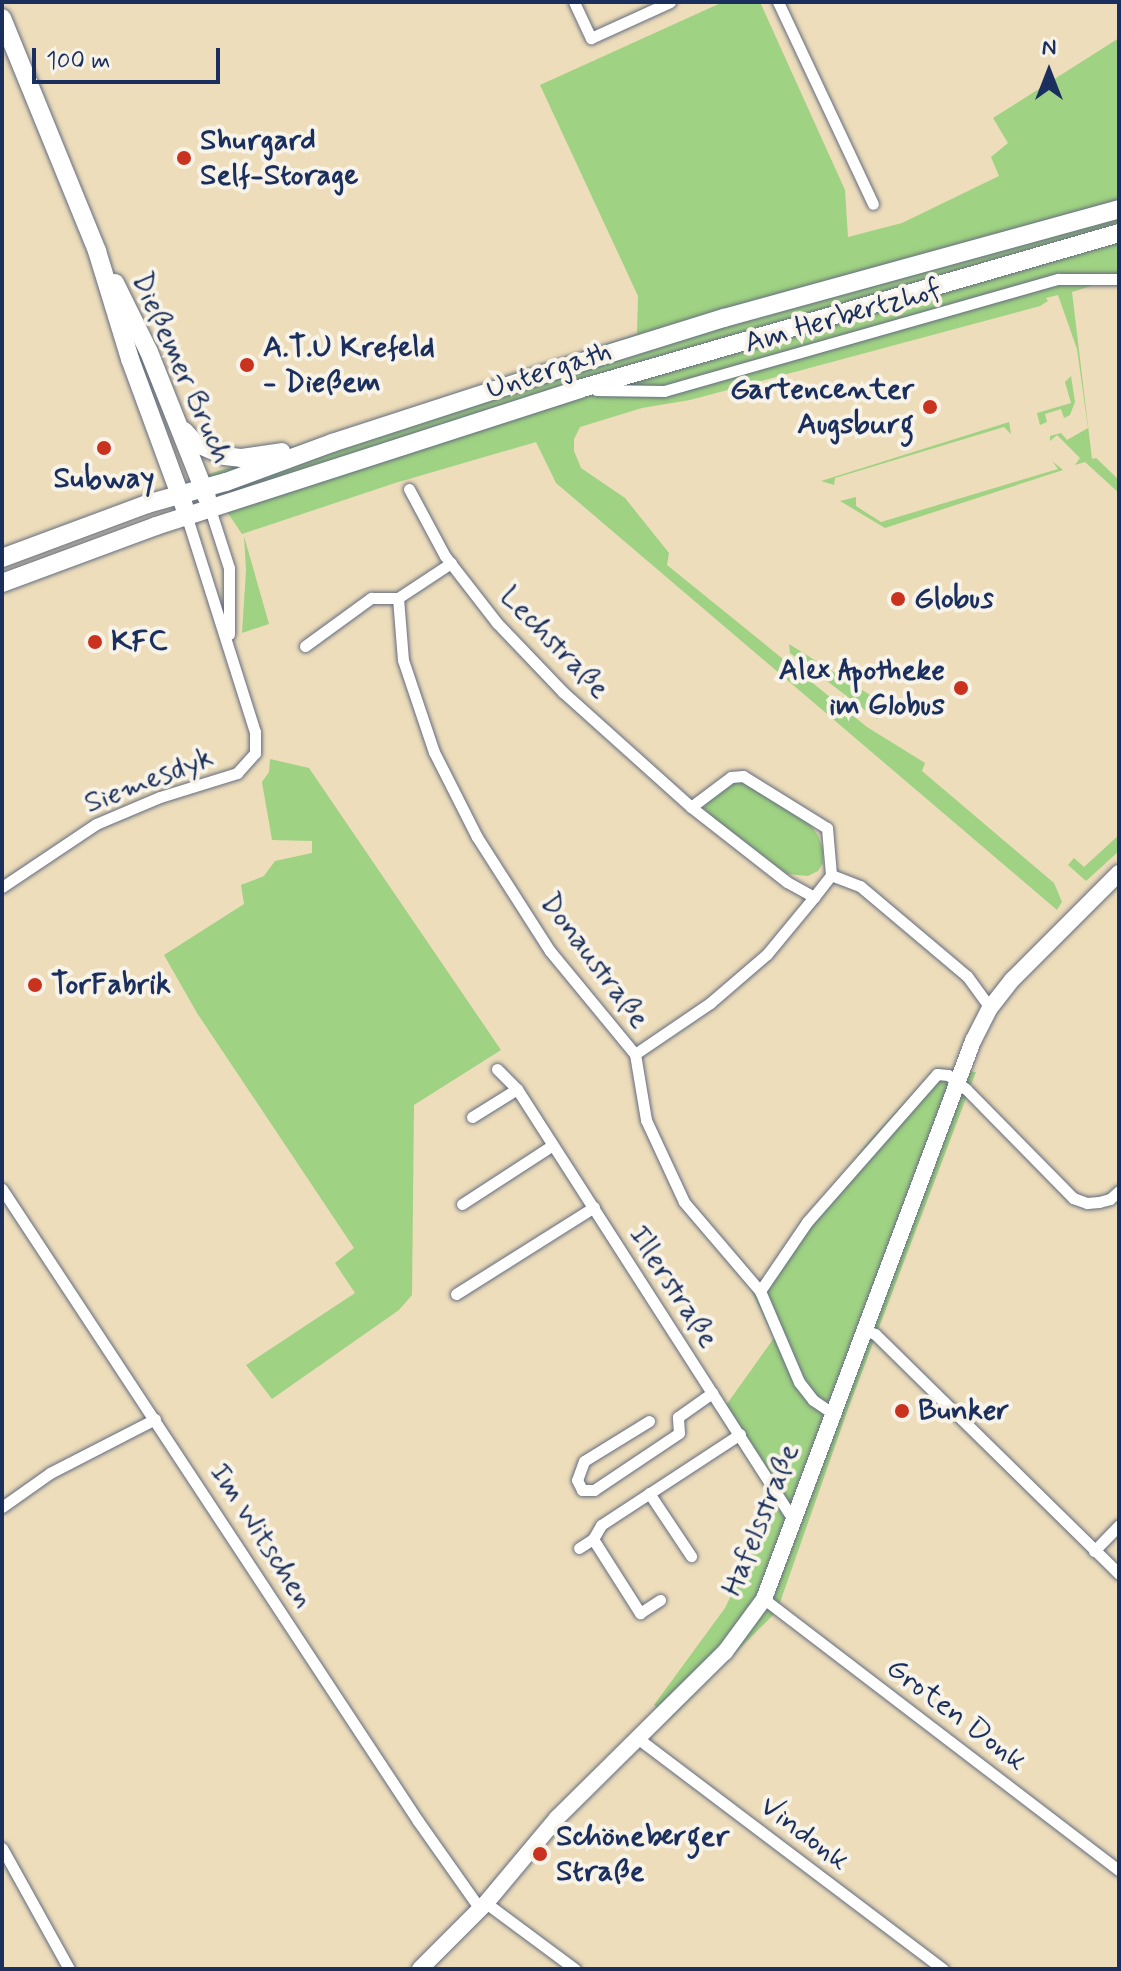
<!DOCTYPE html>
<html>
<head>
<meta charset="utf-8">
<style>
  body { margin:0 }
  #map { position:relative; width:1121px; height:1971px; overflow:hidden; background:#edddbb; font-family:Mynerve,sans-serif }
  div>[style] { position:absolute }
  .green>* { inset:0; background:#9fd282 }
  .roads { filter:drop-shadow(0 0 2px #646c7f) drop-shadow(0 0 2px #646c7f) }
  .minor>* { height:11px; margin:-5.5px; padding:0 5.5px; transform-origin:5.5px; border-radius:5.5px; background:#fff }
  .secondary>* { height:16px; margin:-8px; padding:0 8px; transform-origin:8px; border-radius:8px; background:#fff }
  .primary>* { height:18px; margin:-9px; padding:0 9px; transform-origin:9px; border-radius:9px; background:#fff }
  .dots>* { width:22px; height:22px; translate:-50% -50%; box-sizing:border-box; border:4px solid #f7f3e8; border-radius:50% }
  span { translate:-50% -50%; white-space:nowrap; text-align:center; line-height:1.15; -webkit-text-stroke:8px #f7f3e8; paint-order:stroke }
  .poi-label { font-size:30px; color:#1b2f5e; font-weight:700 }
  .left { translate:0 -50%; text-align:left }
  .right { translate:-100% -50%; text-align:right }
  .street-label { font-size:30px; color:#1b2f5e }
  .frame { position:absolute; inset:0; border:4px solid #1b2f5e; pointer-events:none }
  .north { position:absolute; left:1009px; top:32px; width:80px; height:80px; -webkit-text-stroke:6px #f7f3e8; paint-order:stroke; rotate:0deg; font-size:22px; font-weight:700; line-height:32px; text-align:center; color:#1b2f5e }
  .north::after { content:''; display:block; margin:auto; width:28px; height:36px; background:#1b2f5e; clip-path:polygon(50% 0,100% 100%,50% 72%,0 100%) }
  .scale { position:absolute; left:32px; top:48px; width:188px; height:36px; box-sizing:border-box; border:4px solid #1b2f5e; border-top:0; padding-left:10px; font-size:24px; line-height:28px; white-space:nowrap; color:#1b2f5e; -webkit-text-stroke:6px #f7f3e8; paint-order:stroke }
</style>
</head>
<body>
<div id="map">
  <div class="green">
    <i style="clip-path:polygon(723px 2px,760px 2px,845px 190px,848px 237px,902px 223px,999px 176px,991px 157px,1008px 143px,993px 118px,1119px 38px,1119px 277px,1072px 292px,1092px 459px,1096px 458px,1119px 480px,1119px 493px,1085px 462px,1075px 465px,1080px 458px,1057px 435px,1050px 441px,1050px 436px,1061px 433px,1067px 440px,1088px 428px,1077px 349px,1058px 295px,1046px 298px,1048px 301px,1040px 306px,690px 400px,642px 408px,580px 427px,574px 439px,574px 451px,581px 468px,625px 498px,669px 553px,667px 565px,867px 727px,925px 763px,922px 771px,1054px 883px,1062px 902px,1057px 910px,556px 483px,536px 442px,395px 483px,242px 534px,203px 476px,637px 334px,638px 296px,540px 85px)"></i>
    <i style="clip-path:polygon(1071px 376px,1075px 402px,1070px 415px,1064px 418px,1061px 409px,1045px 414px,1047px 422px,1040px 425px,1037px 413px,1071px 403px,1065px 382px)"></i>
    <i style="clip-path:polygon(1009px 422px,1011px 434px,1004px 427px,835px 478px,834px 485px,821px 481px)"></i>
    <i style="clip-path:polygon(1052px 461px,1063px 470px,885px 528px,840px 501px,856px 497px,856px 506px,881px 522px,1058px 469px)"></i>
    <i style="clip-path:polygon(244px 536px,269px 624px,242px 633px,246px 570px)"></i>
    <i style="clip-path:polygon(789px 644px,886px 705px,877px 719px,790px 653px)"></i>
    <i style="clip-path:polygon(270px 759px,309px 768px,501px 1050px,414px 1105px,412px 1295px,399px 1310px,272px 1399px,246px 1365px,355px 1293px,335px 1263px,354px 1248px,197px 1013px,164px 955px,244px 904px,241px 885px,264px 876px,275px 861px,312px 853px,312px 841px,272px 840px,262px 782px,269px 772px)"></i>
    <i style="clip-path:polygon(736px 781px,749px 784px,808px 822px,818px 835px,823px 850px,823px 863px,818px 871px,808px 876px,787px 874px,709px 815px,704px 808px,707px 801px)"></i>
    <i style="clip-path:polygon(1119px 835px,1119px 851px,1086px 881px,1068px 865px,1074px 858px,1084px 867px)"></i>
    <i style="clip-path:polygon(936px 1068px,976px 1072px,848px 1409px,777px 1611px,669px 1720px,654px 1705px,725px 1608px,776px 1504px,719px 1415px,774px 1338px,752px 1292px,869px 1141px)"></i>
  </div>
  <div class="roads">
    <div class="minor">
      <i style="left:574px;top:2px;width:40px;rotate:65deg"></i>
      <i style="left:591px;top:38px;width:87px;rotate:-24.5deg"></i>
      <i style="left:778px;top:2px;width:223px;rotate:64.8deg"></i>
      <i style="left:596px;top:390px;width:68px;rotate:0.8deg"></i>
      <i style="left:664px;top:391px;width:410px;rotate:-15.9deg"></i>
      <i style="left:1058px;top:279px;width:61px"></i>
      <i style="left:409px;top:489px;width:76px;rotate:61.8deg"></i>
      <i style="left:445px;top:556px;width:85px;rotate:52.2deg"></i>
      <i style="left:497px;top:623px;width:95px;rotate:46.3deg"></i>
      <i style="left:563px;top:692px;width:172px;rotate:41.9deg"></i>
      <i style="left:691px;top:807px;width:122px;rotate:38deg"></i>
      <i style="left:787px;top:882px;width:31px;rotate:29deg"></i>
      <i style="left:814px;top:897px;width:28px;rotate:-52deg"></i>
      <i style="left:831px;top:875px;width:31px;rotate:21deg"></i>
      <i style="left:860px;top:886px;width:140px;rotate:40.1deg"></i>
      <i style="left:967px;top:976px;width:39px;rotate:54deg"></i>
      <i style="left:210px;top:509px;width:62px;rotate:72.1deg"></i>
      <i style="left:229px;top:568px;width:66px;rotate:90deg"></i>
      <i style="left:451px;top:563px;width:64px;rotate:146.6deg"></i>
      <i style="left:398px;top:598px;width:62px;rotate:85.4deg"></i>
      <i style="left:403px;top:660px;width:97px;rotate:71.4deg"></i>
      <i style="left:434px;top:752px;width:95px;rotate:63.2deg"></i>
      <i style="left:477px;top:837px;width:135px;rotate:57.4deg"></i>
      <i style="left:550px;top:951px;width:134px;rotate:50.5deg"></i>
      <i style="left:635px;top:1054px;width:67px;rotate:80.5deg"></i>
      <i style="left:646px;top:1120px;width:90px;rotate:65.1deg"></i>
      <i style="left:684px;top:1202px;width:117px;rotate:49.5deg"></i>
      <i style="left:760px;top:1291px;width:99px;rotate:66.8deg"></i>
      <i style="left:799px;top:1382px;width:23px;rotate:52deg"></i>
      <i style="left:813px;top:1400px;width:25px;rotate:34deg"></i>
      <i style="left:305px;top:646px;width:82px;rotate:-36deg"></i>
      <i style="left:371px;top:598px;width:27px"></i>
      <i style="left:691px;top:807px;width:50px;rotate:-36.9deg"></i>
      <i style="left:731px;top:777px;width:12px;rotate:-5deg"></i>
      <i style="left:743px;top:776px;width:99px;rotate:31.8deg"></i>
      <i style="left:827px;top:828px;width:47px;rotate:85.1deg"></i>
      <i style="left:2px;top:887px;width:113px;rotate:-33.8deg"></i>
      <i style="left:96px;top:824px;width:69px;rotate:-22.9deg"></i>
      <i style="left:160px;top:797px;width:81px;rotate:-17.3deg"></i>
      <i style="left:237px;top:773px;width:27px;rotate:-48deg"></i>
      <i style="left:255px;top:753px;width:21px;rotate:-90deg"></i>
      <i style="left:255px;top:732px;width:225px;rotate:-107.6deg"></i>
      <i style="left:635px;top:1054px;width:91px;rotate:-34.2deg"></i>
      <i style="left:710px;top:1003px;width:75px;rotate:-40.7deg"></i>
      <i style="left:767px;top:954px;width:74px;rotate:-50.5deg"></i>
      <i style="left:497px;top:1069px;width:28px;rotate:45deg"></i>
      <i style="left:517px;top:1089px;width:513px;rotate:57.33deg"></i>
      <i style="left:472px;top:1117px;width:53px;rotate:-31.9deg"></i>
      <i style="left:2px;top:1189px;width:757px;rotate:56.65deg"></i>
      <i style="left:418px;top:1821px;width:108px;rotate:54.8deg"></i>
      <i style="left:462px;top:1204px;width:108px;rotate:-33deg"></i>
      <i style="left:760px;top:1291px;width:83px;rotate:-55.7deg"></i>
      <i style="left:807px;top:1222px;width:197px;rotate:-48.7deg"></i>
      <i style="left:937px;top:1074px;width:11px;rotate:5deg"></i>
      <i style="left:948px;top:1075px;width:23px;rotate:38deg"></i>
      <i style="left:966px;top:1089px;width:153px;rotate:45.5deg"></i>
      <i style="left:1073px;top:1198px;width:15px;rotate:20deg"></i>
      <i style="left:1087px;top:1203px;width:12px;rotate:-5deg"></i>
      <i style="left:1099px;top:1202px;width:11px;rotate:-15deg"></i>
      <i style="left:1110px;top:1199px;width:12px;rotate:-42deg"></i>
      <i style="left:456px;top:1294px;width:163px;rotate:-32.2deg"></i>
      <i style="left:865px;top:1330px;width:11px;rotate:22deg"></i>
      <i style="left:875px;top:1334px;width:342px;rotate:44.5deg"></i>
      <i style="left:649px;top:1421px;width:76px;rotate:148.4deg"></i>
      <i style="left:584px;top:1461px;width:20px;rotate:110deg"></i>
      <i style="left:577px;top:1480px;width:11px;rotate:63deg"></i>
      <i style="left:582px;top:1490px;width:12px"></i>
      <i style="left:594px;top:1490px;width:102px;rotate:-33.8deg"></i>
      <i style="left:679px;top:1433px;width:16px;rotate:-94deg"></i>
      <i style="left:678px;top:1417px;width:42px;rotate:-35.2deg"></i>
      <i style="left:649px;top:1493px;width:76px;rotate:56.3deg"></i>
      <i style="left:2px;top:1507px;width:59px;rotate:-35.3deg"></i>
      <i style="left:50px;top:1473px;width:118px;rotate:-27.2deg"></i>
      <i style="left:593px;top:1539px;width:88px;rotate:57.6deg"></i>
      <i style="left:640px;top:1613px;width:24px;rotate:-33deg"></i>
      <i style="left:579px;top:1548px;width:17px;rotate:-33deg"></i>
      <i style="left:593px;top:1539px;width:16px;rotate:-60deg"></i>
      <i style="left:601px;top:1525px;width:166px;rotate:-33.2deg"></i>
      <i style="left:1094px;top:1551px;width:36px;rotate:-46deg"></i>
      <i style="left:764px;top:1599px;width:447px;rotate:37.4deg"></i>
      <i style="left:636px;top:1737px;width:385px;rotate:37.1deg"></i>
      <i style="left:2px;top:1848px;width:138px;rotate:61deg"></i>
      <i style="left:486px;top:1903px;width:111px;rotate:36.6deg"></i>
    </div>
    <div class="secondary">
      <i style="left:420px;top:1969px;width:93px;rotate:-45deg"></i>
      <i style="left:486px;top:1903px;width:111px;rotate:-50.1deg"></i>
      <i style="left:557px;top:1818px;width:236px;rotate:-44.7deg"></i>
      <i style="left:725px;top:1652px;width:66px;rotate:-53.7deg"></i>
      <i style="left:764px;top:1599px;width:596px;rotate:-69.47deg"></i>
      <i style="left:973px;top:1041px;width:37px;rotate:-63deg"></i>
      <i style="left:990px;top:1008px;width:37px;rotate:-52deg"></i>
      <i style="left:1013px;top:979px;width:150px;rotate:-45deg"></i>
    </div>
    <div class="primary">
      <i style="left:2px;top:18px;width:252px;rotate:67.8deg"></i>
      <i style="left:97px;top:251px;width:113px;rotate:73deg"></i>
      <i style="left:130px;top:359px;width:157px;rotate:69.8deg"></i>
      <i style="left:115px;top:283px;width:77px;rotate:63.8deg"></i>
      <i style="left:149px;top:352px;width:157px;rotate:68.3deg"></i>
      <i style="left:184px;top:431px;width:16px;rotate:47deg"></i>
      <i style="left:195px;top:443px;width:33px;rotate:23deg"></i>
      <i style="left:225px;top:456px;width:17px;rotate:7deg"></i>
      <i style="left:242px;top:458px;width:40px;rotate:-8.5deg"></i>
      <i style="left:2px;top:558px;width:155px;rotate:-20.4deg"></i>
      <i style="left:147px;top:504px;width:82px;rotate:-15.6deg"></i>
      <i style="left:226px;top:482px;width:113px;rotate:-20.2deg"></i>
      <i style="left:332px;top:443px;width:240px;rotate:-18deg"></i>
      <i style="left:560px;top:369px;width:172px;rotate:-17.3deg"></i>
      <i style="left:724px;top:318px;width:410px;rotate:-15.4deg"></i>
      <i style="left:2px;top:583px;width:164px;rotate:-20.3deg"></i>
      <i style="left:156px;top:526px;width:445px;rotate:-17.9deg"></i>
      <i style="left:579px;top:389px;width:562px;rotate:-16.11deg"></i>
    </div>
  </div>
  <div class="dots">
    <i style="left:184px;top:158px;background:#c8321e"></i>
    <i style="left:247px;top:365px;background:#c8321e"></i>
    <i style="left:930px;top:407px;background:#c8321e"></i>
    <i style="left:104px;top:448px;background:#c8321e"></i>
    <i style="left:898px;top:599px;background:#c8321e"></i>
    <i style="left:95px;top:642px;background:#c8321e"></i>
    <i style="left:961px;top:688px;background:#c8321e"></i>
    <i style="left:35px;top:985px;background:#c8321e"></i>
    <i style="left:902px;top:1411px;background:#c8321e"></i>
    <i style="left:540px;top:1854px;background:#c8321e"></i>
  </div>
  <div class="poi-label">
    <span class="left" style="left:200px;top:158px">Shurgard<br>Self-Storage</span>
    <span class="left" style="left:263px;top:365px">A.T.U Krefeld<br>- Dießem</span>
    <span class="right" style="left:914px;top:407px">Gartencenter<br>Augsburg</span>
    <span style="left:104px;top:479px">Subway</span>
    <span class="left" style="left:914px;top:599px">Globus</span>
    <span class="left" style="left:111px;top:642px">KFC</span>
    <span class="right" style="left:945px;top:688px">Alex Apotheke<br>im Globus</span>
    <span class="left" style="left:51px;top:985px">TorFabrik</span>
    <span class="left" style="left:918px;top:1411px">Bunker</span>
    <span class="left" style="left:556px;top:1854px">Schöneberger<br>Straße</span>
  </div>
  <div class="street-label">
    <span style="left:843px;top:317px;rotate:-16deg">Am Herbertzhof</span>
    <span style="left:181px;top:368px;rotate:66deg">Dießemer Bruch</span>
    <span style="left:549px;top:371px;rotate:-18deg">Untergath</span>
    <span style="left:554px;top:643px;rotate:46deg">Lechstraße</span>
    <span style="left:149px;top:781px;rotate:-21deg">Siemesdyk</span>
    <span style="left:594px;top:961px;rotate:53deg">Donaustraße</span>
    <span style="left:673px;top:1287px;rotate:57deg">Illerstraße</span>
    <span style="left:761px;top:1520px;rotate:-68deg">Hafelsstraße</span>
    <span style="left:261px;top:1536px;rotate:57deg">Im Witschen</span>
    <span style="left:956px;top:1715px;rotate:37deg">Groten Donk</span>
    <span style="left:804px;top:1834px;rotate:37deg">Vindonk</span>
  </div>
  <div class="frame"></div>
  <div class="north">N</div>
  <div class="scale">100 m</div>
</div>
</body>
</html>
